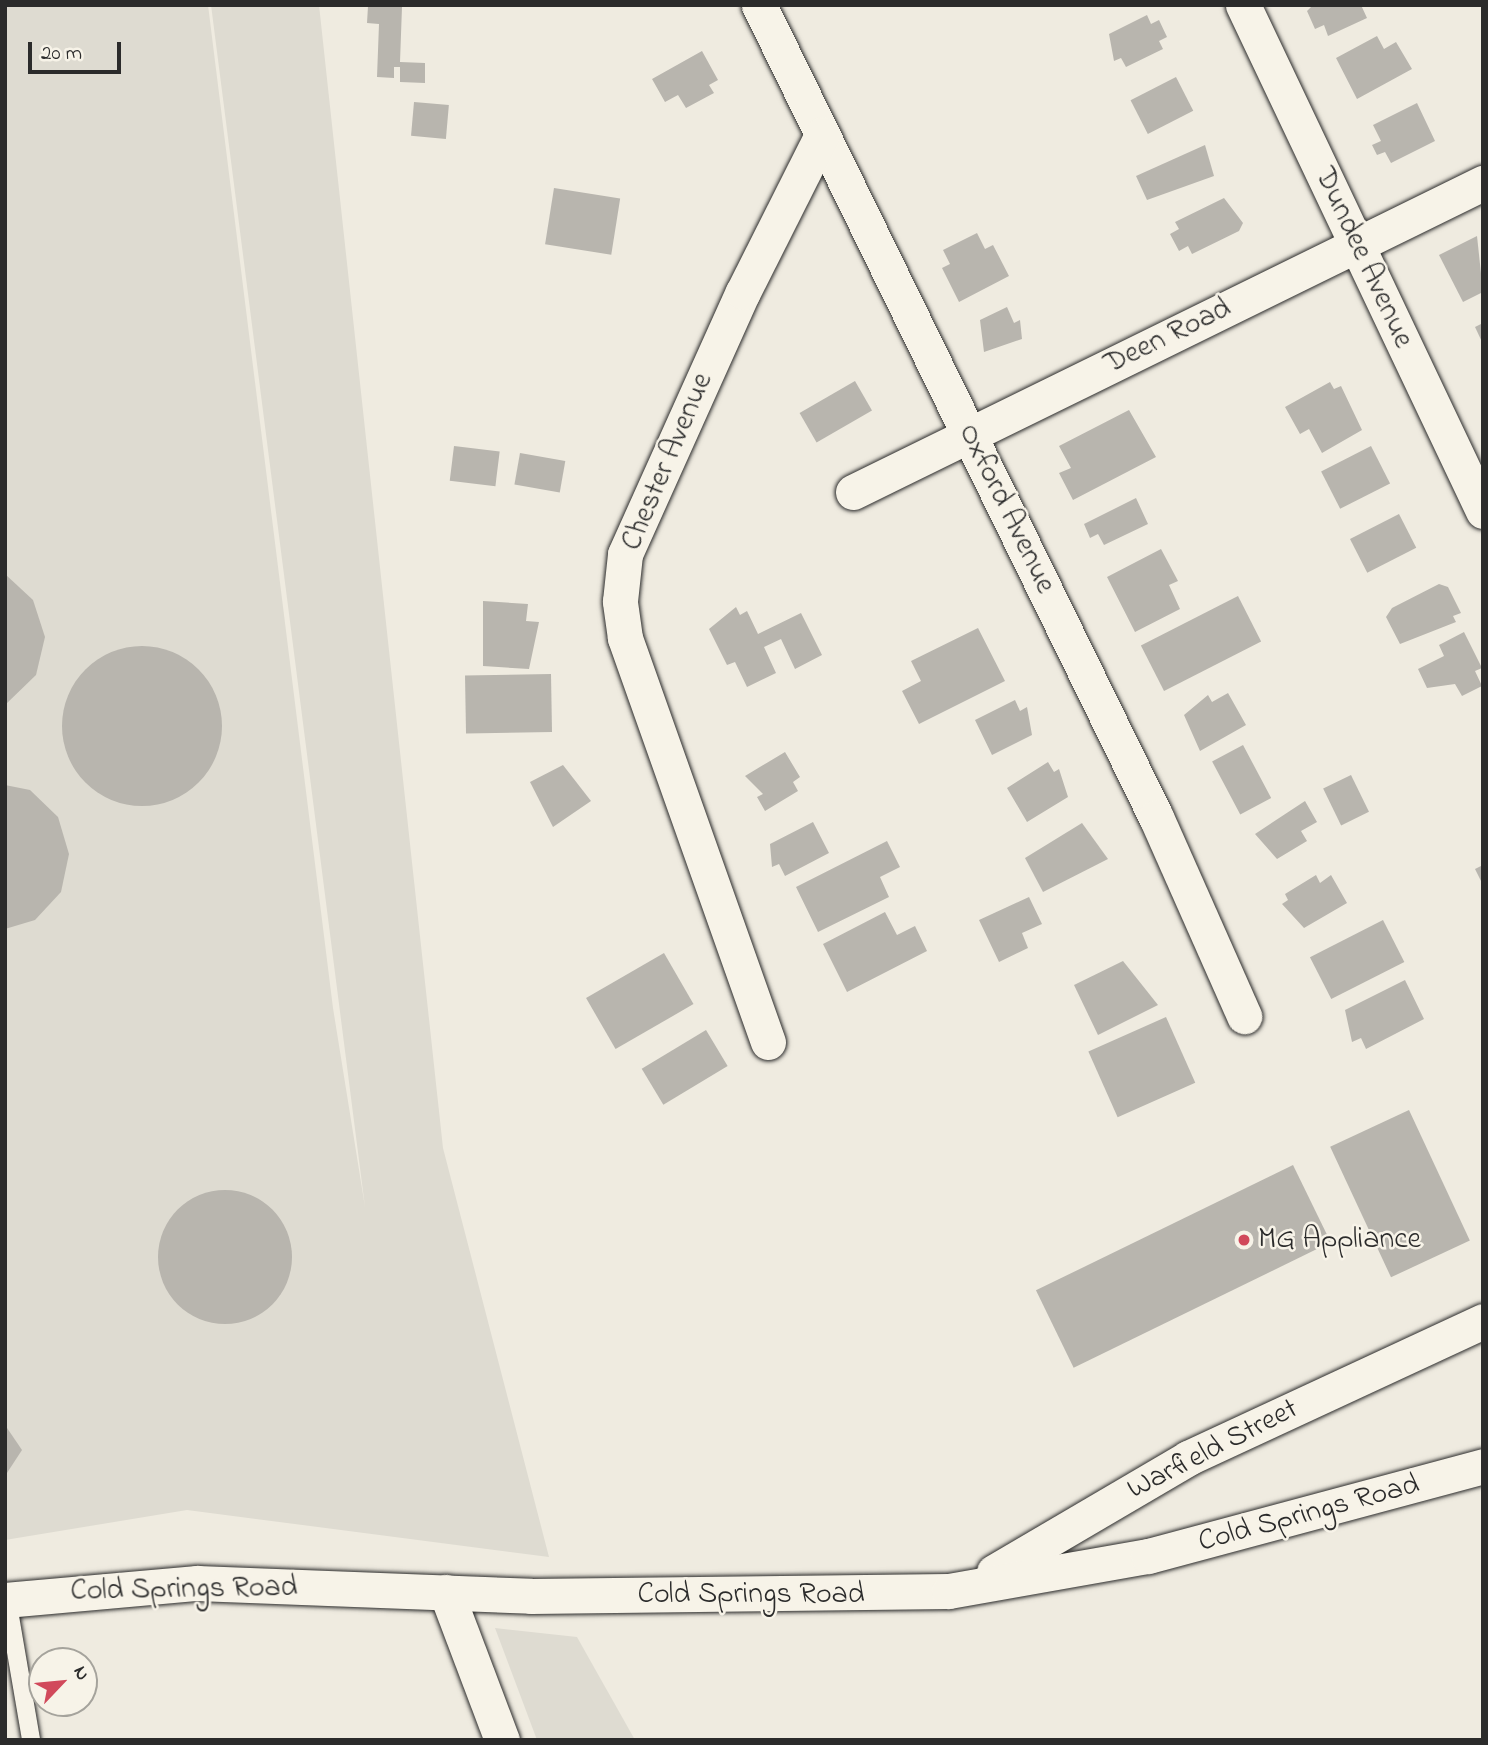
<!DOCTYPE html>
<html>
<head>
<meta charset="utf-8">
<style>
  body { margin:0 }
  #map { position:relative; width:1488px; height:1745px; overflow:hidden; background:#efebe0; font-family:"Indie Flower",sans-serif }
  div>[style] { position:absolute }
  .built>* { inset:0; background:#dedbd1 }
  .building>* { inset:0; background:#b8b5ae; transform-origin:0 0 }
  .round { border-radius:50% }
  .roads { filter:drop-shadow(0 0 2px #2b2b2b) drop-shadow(0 0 2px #2b2b2b) }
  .lane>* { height:18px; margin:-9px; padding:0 9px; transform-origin:9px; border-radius:9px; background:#f7f3e8 }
  .street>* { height:35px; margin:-17.5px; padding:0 17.5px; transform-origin:17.5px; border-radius:17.5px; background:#f7f3e8 }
  .dots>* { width:19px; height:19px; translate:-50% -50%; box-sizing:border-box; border:4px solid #f7f3e8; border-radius:50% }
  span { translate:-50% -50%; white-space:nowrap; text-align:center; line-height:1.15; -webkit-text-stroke:5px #f7f3e8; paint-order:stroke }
  .street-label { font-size:30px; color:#2b2b2b }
  .poi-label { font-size:30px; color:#2b2b2b }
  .left { translate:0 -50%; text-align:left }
  .frame { position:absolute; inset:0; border:7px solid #2b2b2b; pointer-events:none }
  .north { position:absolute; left:28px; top:1647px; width:70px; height:70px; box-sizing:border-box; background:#f7f3e8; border:2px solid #a5a39c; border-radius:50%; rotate:64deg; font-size:19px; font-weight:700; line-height:28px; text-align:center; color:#2b2b2b }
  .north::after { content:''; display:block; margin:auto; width:24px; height:32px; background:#d1495b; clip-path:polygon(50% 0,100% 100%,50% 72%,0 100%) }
  .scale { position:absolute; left:28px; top:42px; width:93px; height:32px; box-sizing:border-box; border:4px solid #2b2b2b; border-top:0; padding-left:9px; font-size:21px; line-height:24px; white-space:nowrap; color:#2b2b2b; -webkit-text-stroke:5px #f7f3e8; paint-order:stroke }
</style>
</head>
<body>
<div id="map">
  <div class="built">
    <i style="clip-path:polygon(5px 5px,208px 5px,333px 1008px,365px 1207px,211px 5px,319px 5px,443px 1148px,549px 1557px,187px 1510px,5px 1540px)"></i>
    <i style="clip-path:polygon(495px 1628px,577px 1637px,635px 1740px,537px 1740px)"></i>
  </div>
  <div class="building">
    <i style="clip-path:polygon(1313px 5px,1361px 5px,1367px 18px,1328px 36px,1324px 25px,1315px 29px,1307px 11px)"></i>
    <i style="clip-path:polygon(368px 6px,402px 7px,400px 62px,425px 63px,425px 83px,400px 82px,400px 67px,394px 67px,394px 78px,377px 77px,379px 24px,367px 23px)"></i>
    <i style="clip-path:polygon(1147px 15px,1151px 24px,1159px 20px,1167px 37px,1159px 41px,1163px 49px,1126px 67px,1121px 58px,1114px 61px,1109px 34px)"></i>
    <i style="clip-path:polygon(1377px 36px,1384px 49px,1396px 42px,1412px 69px,1357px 99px,1336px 58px)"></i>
    <i style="clip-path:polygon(702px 51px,718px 80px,709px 85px,714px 93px,686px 108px,678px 95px,665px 102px,652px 79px)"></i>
    <i style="left:1176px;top:77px;width:38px;height:51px;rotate:63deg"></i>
    <i style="left:414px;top:102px;width:35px;height:34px;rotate:5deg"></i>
    <i style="clip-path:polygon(1417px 103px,1435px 141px,1391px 163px,1385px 152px,1377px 155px,1372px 145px,1381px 141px,1373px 125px)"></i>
    <i style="clip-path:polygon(1205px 145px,1214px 176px,1147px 200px,1136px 176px)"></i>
    <i style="left:554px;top:188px;width:67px;height:57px;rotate:9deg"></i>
    <i style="clip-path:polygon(1224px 198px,1243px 223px,1239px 231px,1192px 254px,1188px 246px,1179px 251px,1170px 234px,1179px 229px,1175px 222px)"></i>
    <i style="clip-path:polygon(977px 233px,985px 249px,993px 245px,1009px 276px,959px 302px,942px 268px,950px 264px,943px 250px)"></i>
    <i style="clip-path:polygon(1477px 236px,1483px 292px,1463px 302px,1439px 255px)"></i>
    <i style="clip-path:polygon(1007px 307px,1014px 323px,1020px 320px,1022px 339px,984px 352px,980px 320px)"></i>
    <i style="clip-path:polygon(1483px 323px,1483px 344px,1475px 327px)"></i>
    <i style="left:855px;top:381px;width:34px;height:64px;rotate:60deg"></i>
    <i style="clip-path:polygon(1330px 382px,1334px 389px,1341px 386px,1362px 430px,1322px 453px,1309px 429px,1300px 434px,1285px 407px)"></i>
    <i style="clip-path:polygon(1129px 410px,1156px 457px,1073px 500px,1059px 473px,1071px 468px,1059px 446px)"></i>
    <i style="left:454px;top:446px;width:46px;height:35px;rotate:7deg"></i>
    <i style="left:1371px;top:446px;width:42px;height:56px;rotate:63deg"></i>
    <i style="left:520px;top:453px;width:46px;height:32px;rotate:10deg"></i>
    <i style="clip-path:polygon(1136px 498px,1148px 524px,1104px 545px,1098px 534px,1090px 538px,1084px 524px)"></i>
    <i style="left:1399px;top:514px;width:38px;height:55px;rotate:63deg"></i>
    <i style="clip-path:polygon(1161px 549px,1178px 581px,1169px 585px,1180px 609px,1135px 632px,1107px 577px)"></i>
    <i style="clip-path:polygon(5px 574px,33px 600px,45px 637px,36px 675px,5px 705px)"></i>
    <i style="clip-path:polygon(1439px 584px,1448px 587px,1461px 613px,1453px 616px,1456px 622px,1400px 644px,1386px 617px,1392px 608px)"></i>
    <i style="left:1238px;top:596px;width:51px;height:109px;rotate:63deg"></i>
    <i style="clip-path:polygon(483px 601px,528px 604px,526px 621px,539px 622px,529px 669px,483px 666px)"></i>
    <i style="clip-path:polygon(736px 607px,740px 615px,747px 611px,758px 634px,801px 613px,822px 655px,795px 669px,781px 639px,764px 647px,776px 673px,747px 687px,735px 662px,727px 665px,709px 629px)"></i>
    <i style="clip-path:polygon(978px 628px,1005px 681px,919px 724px,902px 691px,921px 681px,911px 661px)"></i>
    <i style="clip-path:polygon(1464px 632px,1482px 668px,1475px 671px,1482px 686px,1462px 696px,1455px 684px,1427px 688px,1418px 669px,1444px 656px,1439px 645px)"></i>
    <i class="round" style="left:62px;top:646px;width:160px;height:160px"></i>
    <i style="left:551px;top:674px;width:58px;height:86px;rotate:89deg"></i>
    <i style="clip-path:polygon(1228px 693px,1246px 725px,1200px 751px,1184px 715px,1208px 695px,1212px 702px)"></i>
    <i style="clip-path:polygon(1015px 700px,1020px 711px,1027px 707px,1032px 735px,992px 755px,975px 720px)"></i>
    <i style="left:1243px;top:745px;width:60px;height:35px;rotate:62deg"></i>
    <i style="clip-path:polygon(785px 752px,800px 777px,793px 782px,798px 791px,765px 811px,757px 797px,763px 794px,745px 776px)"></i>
    <i style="clip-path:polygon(1048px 762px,1054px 772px,1059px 769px,1068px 797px,1027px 822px,1007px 788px)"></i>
    <i style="clip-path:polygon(563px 765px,591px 801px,553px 827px,530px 782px)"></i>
    <i style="left:1351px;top:775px;width:41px;height:31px;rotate:64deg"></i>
    <i style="clip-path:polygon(5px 785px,30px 790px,58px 817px,69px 854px,61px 892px,35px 920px,5px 929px)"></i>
    <i style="clip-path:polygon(1305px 801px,1317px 822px,1301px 831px,1307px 841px,1277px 859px,1255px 834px)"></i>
    <i style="clip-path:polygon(813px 822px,829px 853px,785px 876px,779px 864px,772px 867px,770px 844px)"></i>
    <i style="clip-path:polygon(1082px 823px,1108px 859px,1043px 892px,1025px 858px)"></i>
    <i style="clip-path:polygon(887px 841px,900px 867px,880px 877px,889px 897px,818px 932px,796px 887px)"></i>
    <i style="clip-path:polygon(1483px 865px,1483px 885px,1475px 869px)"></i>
    <i style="clip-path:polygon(1316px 875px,1320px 883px,1331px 875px,1347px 903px,1304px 928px,1282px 904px,1288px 900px,1285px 894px)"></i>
    <i style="clip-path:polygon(1029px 897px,1042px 924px,1022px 933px,1028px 948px,999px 962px,979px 920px)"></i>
    <i style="clip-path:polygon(885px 912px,897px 935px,915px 926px,927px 951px,847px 992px,823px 944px)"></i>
    <i style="left:1383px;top:920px;width:47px;height:82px;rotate:63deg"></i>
    <i style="left:664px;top:953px;width:59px;height:90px;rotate:60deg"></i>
    <i style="clip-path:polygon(1123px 961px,1158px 1005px,1098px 1035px,1074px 985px)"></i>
    <i style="clip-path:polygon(1405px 980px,1424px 1019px,1366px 1049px,1361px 1038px,1352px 1042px,1345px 1010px)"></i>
    <i style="left:1166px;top:1017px;width:72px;height:85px;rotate:66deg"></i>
    <i style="left:706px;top:1030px;width:42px;height:75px;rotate:59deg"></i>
    <i style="left:1409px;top:1110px;width:144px;height:87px;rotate:65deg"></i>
    <i style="left:1293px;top:1165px;width:86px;height:286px;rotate:64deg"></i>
    <i class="round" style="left:158px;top:1190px;width:134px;height:134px"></i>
    <i style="clip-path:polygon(5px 1425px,22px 1450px,5px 1476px)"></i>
  </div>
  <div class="roads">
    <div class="lane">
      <i style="left:7px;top:1599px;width:143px;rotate:80.3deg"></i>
    </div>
    <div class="street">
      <i style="left:759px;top:5px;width:904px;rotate:63.95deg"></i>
      <i style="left:1156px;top:817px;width:218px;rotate:66.1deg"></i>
      <i style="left:1243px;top:5px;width:560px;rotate:64.62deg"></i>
      <i style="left:853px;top:492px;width:702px;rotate:-26.13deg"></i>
      <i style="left:768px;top:1042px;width:429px;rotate:-109.5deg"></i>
      <i style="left:625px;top:638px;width:37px;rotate:-98deg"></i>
      <i style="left:620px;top:601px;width:47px;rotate:-83.9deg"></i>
      <i style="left:625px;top:554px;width:287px;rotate:-65.8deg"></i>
      <i style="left:743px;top:292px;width:176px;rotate:-63.3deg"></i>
      <i style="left:994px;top:1572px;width:225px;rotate:-30.4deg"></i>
      <i style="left:1188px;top:1458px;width:325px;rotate:-24.9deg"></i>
      <i style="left:446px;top:1592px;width:158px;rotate:69.3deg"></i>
      <i style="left:5px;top:1600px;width:193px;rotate:-5.1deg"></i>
      <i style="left:197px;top:1583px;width:334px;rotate:2.2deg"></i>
      <i style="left:531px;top:1596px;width:418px;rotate:-0.7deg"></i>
      <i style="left:949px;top:1591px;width:202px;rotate:-10deg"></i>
      <i style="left:1148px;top:1556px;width:347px;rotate:-15deg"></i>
    </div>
  </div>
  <div class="dots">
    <i style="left:1244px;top:1240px;background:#d1495b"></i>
  </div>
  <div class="street-label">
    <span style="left:1363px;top:258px;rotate:65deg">Dundee Avenue</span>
    <span style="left:1168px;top:337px;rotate:-26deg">Deen Road</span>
    <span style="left:668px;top:462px;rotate:-67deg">Chester Avenue</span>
    <span style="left:1006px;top:509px;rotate:64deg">Oxford Avenue</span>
    <span style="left:1213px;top:1450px;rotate:-27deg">Warfield Street</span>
    <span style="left:1309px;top:1514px;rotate:-15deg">Cold Springs Road</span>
    <span style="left:184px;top:1590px;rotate:-1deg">Cold Springs Road</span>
    <span style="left:751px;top:1595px">Cold Springs Road</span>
  </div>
  <div class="poi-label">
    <span class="left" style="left:1258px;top:1240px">MG Appliance</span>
  </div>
  <div class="frame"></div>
  <div class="north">N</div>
  <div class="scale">20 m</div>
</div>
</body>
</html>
